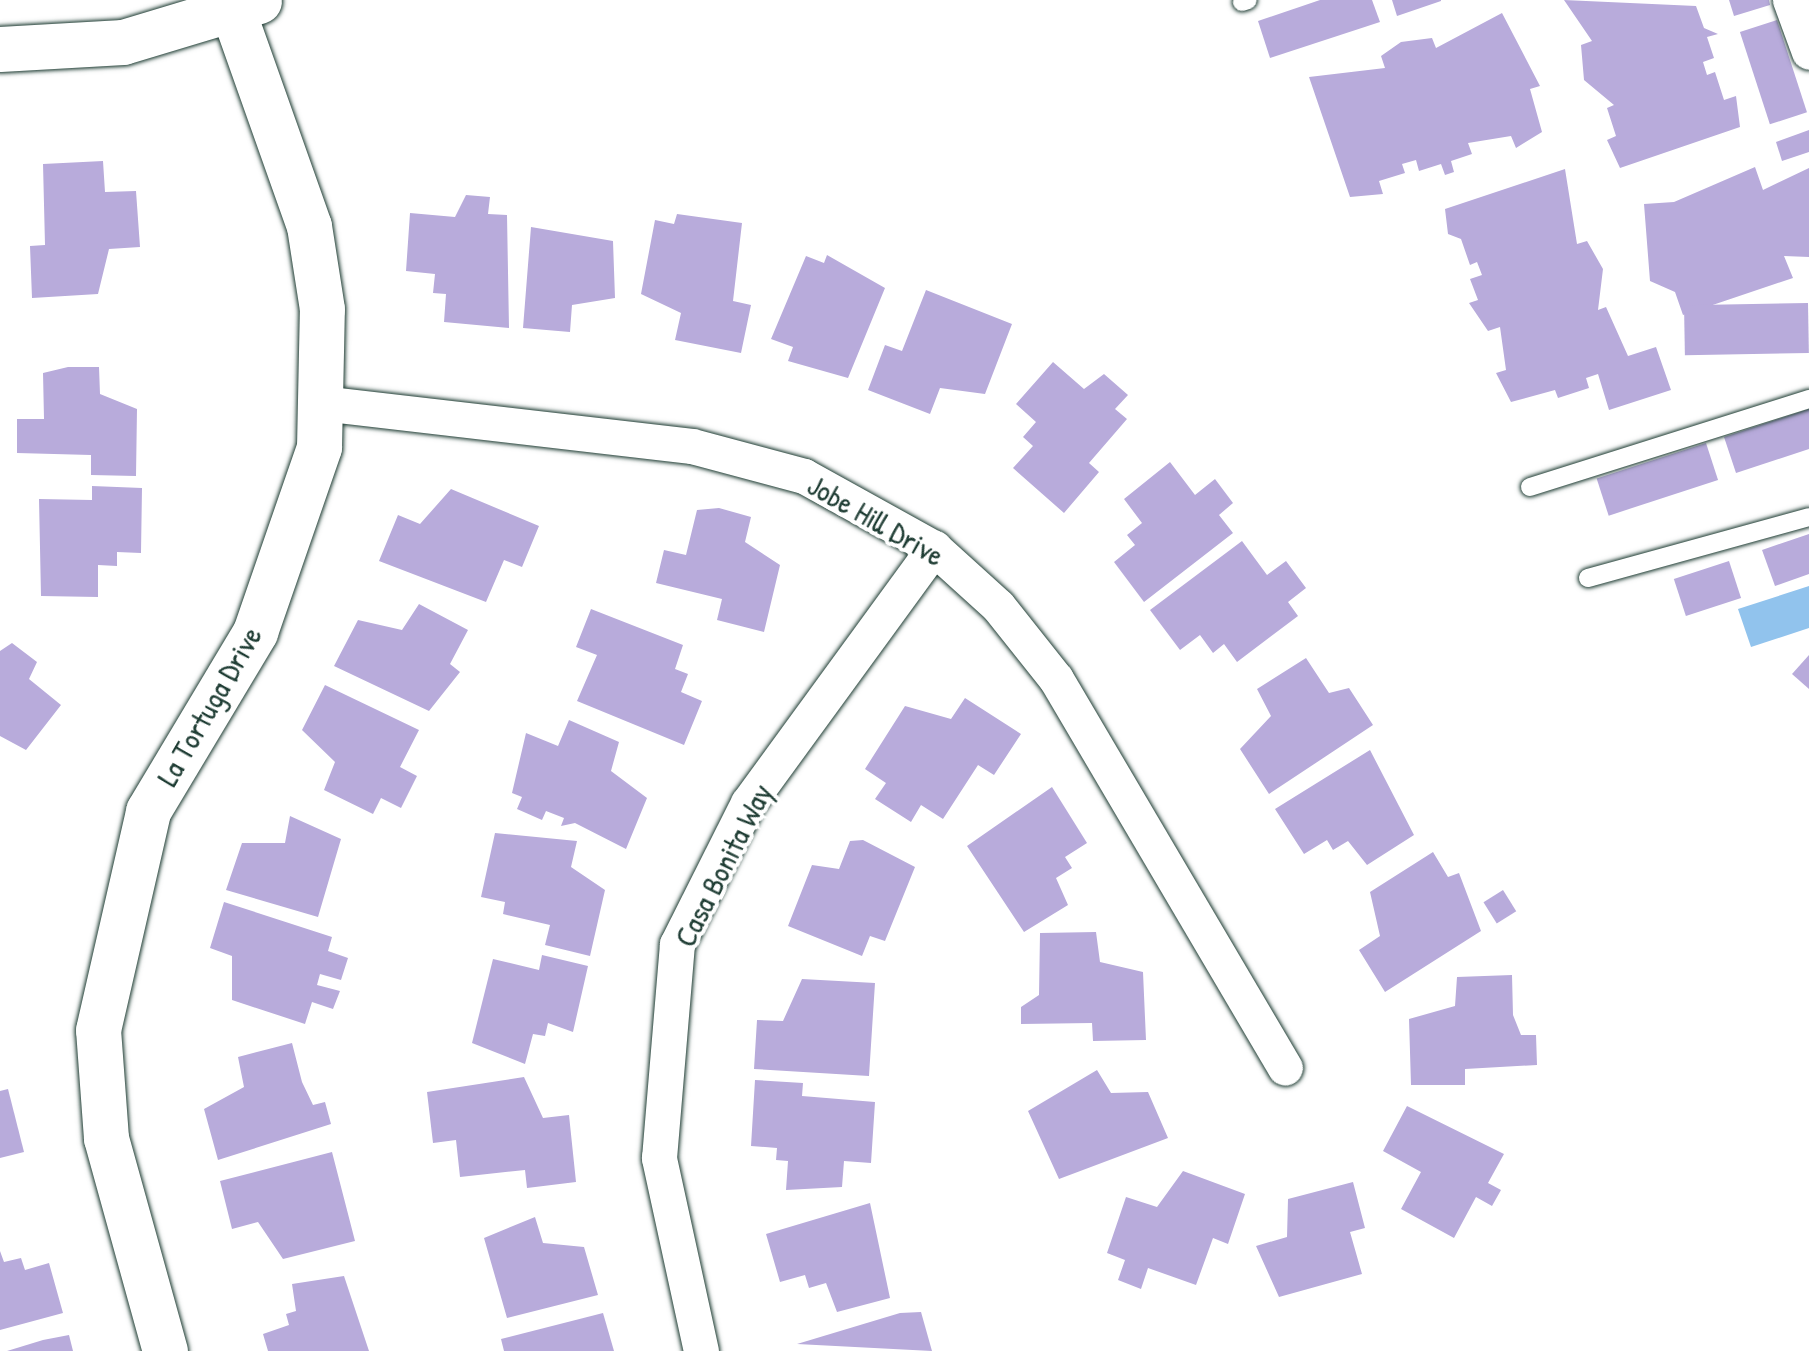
<!DOCTYPE html>
<html>
<head>
<meta charset="utf-8">
<style>
  body { margin:0 }
  #map { position:relative; width:1809px; height:1351px; overflow:hidden; background:#fff; font-family:"Patrick Hand",sans-serif }
  div>[style] { position:absolute }
  .water>* { inset:0; background:#91c3ed }
  .building>* { inset:0; background:#b8abdb; transform-origin:0 0 }
  .roads { filter:drop-shadow(0 0 2px #1f3d34) drop-shadow(0 0 2px #1f3d34) }
  .service>* { height:18px; margin:-9px; padding:0 9px; transform-origin:9px; border-radius:9px; background:#fff }
  .minor>* { height:35px; margin:-17.5px; padding:0 17.5px; transform-origin:17.5px; border-radius:17.5px; background:#fff }
  .tertiary>* { height:45px; margin:-22.5px; padding:0 22.5px; transform-origin:22.5px; border-radius:22.5px; background:#fff }
  span { translate:-50% -50%; white-space:nowrap; text-align:center; line-height:1.15; -webkit-text-stroke:8px #fff; paint-order:stroke }
  .street-label { font-size:30px; color:#1f3d34 }
</style>
</head>
<body>
<div id="map">
  <div class="water">
    <i style="clip-path:polygon(1809px 586px,1809px 628px,1751px 647px,1738px 609px)"></i>
  </div>
  <div class="building">
    <i style="clip-path:polygon(1320px 0,1372px 0,1380px 22px,1270px 58px,1258px 21px)"></i>
    <i style="clip-path:polygon(1392px 0,1441px 0,1441px 1px,1397px 16px)"></i>
    <i style="clip-path:polygon(1564px 0,1696px 6px,1704px 28px,1718px 34px,1707px 37px,1714px 58px,1703px 62px,1707px 75px,1715px 72px,1724px 100px,1736px 96px,1740px 127px,1620px 168px,1607px 140px,1616px 136px,1607px 108px,1614px 105px,1584px 80px,1581px 45px,1592px 41px)"></i>
    <i style="clip-path:polygon(1729px 0,1769px 0,1770px 5px,1734px 16px)"></i>
    <i style="clip-path:polygon(1502px 13px,1540px 86px,1530px 89px,1542px 132px,1516px 148px,1511px 136px,1468px 143px,1472px 154px,1451px 161px,1454px 172px,1445px 175px,1441px 164px,1419px 171px,1416px 160px,1402px 164px,1405px 173px,1379px 181px,1383px 194px,1350px 197px,1309px 77px,1385px 68px,1381px 56px,1401px 42px,1432px 38px,1436px 48px)"></i>
    <i style="left:1777px;top:20px;width:97px;height:39px;rotate:72deg"></i>
    <i style="clip-path:polygon(1809px 130px,1809px 152px,1782px 161px,1776px 142px)"></i>
    <i style="clip-path:polygon(103px 161px,105px 192px,136px 191px,140px 247px,109px 249px,98px 294px,32px 298px,30px 246px,45px 245px,43px 164px)"></i>
    <i style="clip-path:polygon(1755px 167px,1763px 190px,1809px 168px,1809px 257px,1784px 256px,1793px 278px,1683px 315px,1675px 292px,1650px 281px,1644px 204px,1674px 202px)"></i>
    <i style="clip-path:polygon(1565px 169px,1577px 244px,1587px 241px,1603px 269px,1598px 310px,1606px 307px,1628px 356px,1656px 347px,1671px 390px,1609px 410px,1598px 374px,1586px 378px,1589px 388px,1558px 398px,1555px 390px,1511px 402px,1496px 373px,1506px 370px,1500px 327px,1488px 331px,1469px 303px,1478px 300px,1470px 279px,1482px 275px,1477px 262px,1470px 265px,1461px 239px,1448px 234px,1445px 209px)"></i>
    <i style="clip-path:polygon(466px 195px,490px 197px,488px 214px,507px 215px,509px 328px,444px 322px,446px 294px,433px 293px,435px 274px,406px 271px,410px 213px,455px 217px)"></i>
    <i style="clip-path:polygon(677px 214px,742px 223px,733px 301px,751px 305px,741px 353px,675px 340px,681px 313px,641px 294px,655px 220px,674px 224px)"></i>
    <i style="clip-path:polygon(531px 227px,613px 241px,615px 298px,572px 305px,570px 332px,523px 328px)"></i>
    <i style="clip-path:polygon(827px 255px,885px 288px,848px 378px,788px 361px,793px 347px,771px 339px,806px 256px,824px 263px)"></i>
    <i style="clip-path:polygon(926px 290px,1012px 324px,985px 394px,940px 388px,930px 414px,868px 390px,885px 345px,902px 351px)"></i>
    <i style="left:1808px;top:303px;width:50px;height:124px;rotate:89deg"></i>
    <i style="clip-path:polygon(1053px 362px,1084px 389px,1104px 374px,1128px 395px,1115px 409px,1127px 419px,1089px 463px,1099px 472px,1064px 513px,1013px 468px,1033px 446px,1023px 437px,1036px 422px,1016px 404px)"></i>
    <i style="clip-path:polygon(68px 367px,99px 367px,100px 394px,137px 409px,136px 476px,91px 475px,91px 455px,17px 453px,17px 419px,44px 419px,43px 373px)"></i>
    <i style="clip-path:polygon(1809px 409px,1809px 449px,1736px 473px,1724px 437px)"></i>
    <i style="left:1706px;top:443px;width:39px;height:115px;rotate:72deg"></i>
    <i style="clip-path:polygon(1170px 462px,1195px 495px,1215px 479px,1233px 503px,1219px 515px,1233px 533px,1144px 602px,1114px 562px,1135px 545px,1127px 535px,1142px 523px,1124px 499px)"></i>
    <i style="clip-path:polygon(92px 486px,142px 488px,141px 553px,117px 552px,117px 566px,98px 565px,98px 597px,41px 596px,39px 499px,92px 500px)"></i>
    <i style="clip-path:polygon(451px 489px,539px 526px,522px 567px,504px 560px,486px 602px,379px 561px,398px 515px,420px 524px)"></i>
    <i style="clip-path:polygon(719px 508px,751px 517px,745px 542px,780px 565px,764px 632px,717px 620px,722px 599px,656px 583px,664px 550px,686px 555px,697px 510px)"></i>
    <i style="clip-path:polygon(1809px 534px,1809px 574px,1775px 586px,1762px 550px)"></i>
    <i style="clip-path:polygon(1242px 541px,1267px 575px,1286px 561px,1306px 588px,1288px 602px,1298px 616px,1237px 662px,1224px 644px,1213px 653px,1200px 635px,1180px 650px,1150px 610px)"></i>
    <i style="left:1729px;top:561px;width:39px;height:58px;rotate:72deg"></i>
    <i style="clip-path:polygon(419px 604px,468px 630px,450px 664px,460px 672px,429px 711px,334px 666px,358px 620px,402px 630px)"></i>
    <i style="clip-path:polygon(591px 609px,683px 645px,675px 669px,688px 674px,681px 692px,702px 701px,684px 745px,577px 701px,597px 655px,576px 647px)"></i>
    <i style="clip-path:polygon(12px 643px,37px 662px,29px 679px,61px 705px,26px 750px,0 736px,0 651px)"></i>
    <i style="clip-path:polygon(1809px 655px,1809px 689px,1792px 674px)"></i>
    <i style="clip-path:polygon(1306px 658px,1329px 693px,1349px 688px,1373px 725px,1269px 794px,1240px 749px,1271px 716px,1257px 689px)"></i>
    <i style="clip-path:polygon(325px 685px,419px 730px,400px 767px,417px 776px,401px 808px,381px 798px,373px 814px,324px 790px,335px 762px,302px 730px)"></i>
    <i style="clip-path:polygon(965px 698px,1021px 734px,994px 775px,978px 765px,943px 819px,921px 805px,911px 822px,875px 799px,886px 783px,865px 769px,905px 706px,951px 719px)"></i>
    <i style="clip-path:polygon(569px 720px,619px 742px,611px 771px,647px 798px,626px 849px,575px 823px,561px 826px,564px 818px,546px 811px,542px 820px,517px 809px,522px 797px,512px 793px,526px 733px,558px 746px)"></i>
    <i style="clip-path:polygon(1370px 750px,1414px 835px,1367px 865px,1348px 841px,1333px 850px,1327px 840px,1304px 854px,1275px 809px)"></i>
    <i style="clip-path:polygon(1052px 787px,1087px 843px,1065px 857px,1072px 868px,1056px 878px,1068px 905px,1024px 932px,967px 846px)"></i>
    <i style="clip-path:polygon(290px 816px,341px 839px,318px 917px,226px 890px,242px 843px,285px 843px)"></i>
    <i style="clip-path:polygon(495px 833px,577px 841px,571px 867px,605px 890px,590px 956px,545px 945px,550px 925px,503px 914px,505px 902px,481px 897px)"></i>
    <i style="clip-path:polygon(863px 840px,915px 867px,885px 941px,870px 936px,862px 956px,788px 926px,812px 865px,839px 869px,850px 841px)"></i>
    <i style="clip-path:polygon(1433px 852px,1448px 877px,1459px 873px,1481px 931px,1385px 992px,1359px 950px,1380px 936px,1370px 892px)"></i>
    <i style="left:1503px;top:890px;width:25px;height:23px;rotate:58deg"></i>
    <i style="clip-path:polygon(224px 902px,332px 937px,328px 951px,348px 958px,341px 980px,320px 974px,317px 985px,340px 991px,333px 1009px,312px 1002px,305px 1024px,232px 1000px,232px 956px,210px 948px)"></i>
    <i style="clip-path:polygon(1096px 932px,1100px 962px,1143px 972px,1146px 1040px,1093px 1041px,1092px 1023px,1021px 1024px,1021px 1007px,1039px 995px,1040px 933px)"></i>
    <i style="clip-path:polygon(542px 955px,588px 966px,573px 1032px,548px 1023px,545px 1036px,533px 1034px,525px 1064px,472px 1043px,493px 959px,539px 970px)"></i>
    <i style="clip-path:polygon(1512px 975px,1513px 1015px,1521px 1035px,1536px 1035px,1537px 1065px,1465px 1069px,1465px 1085px,1411px 1085px,1409px 1019px,1455px 1006px,1457px 977px)"></i>
    <i style="clip-path:polygon(802px 979px,875px 983px,869px 1076px,754px 1069px,757px 1020px,783px 1021px)"></i>
    <i style="clip-path:polygon(292px 1043px,302px 1082px,313px 1105px,325px 1102px,331px 1124px,218px 1160px,204px 1109px,244px 1087px,238px 1057px)"></i>
    <i style="clip-path:polygon(1097px 1070px,1111px 1093px,1148px 1092px,1168px 1138px,1059px 1179px,1028px 1111px)"></i>
    <i style="clip-path:polygon(524px 1077px,543px 1118px,569px 1115px,576px 1182px,527px 1188px,525px 1170px,460px 1177px,456px 1140px,433px 1143px,427px 1092px)"></i>
    <i style="clip-path:polygon(755px 1080px,803px 1083px,802px 1096px,875px 1102px,871px 1163px,844px 1161px,842px 1187px,786px 1190px,788px 1161px,776px 1160px,777px 1148px,751px 1146px)"></i>
    <i style="clip-path:polygon(8px 1089px,24px 1152px,0 1158px,0 1091px)"></i>
    <i style="clip-path:polygon(1407px 1106px,1504px 1154px,1488px 1183px,1501px 1190px,1492px 1206px,1476px 1197px,1454px 1238px,1401px 1209px,1421px 1172px,1383px 1151px)"></i>
    <i style="clip-path:polygon(332px 1152px,355px 1241px,283px 1259px,258px 1222px,232px 1229px,220px 1181px)"></i>
    <i style="clip-path:polygon(1183px 1171px,1245px 1194px,1228px 1244px,1213px 1238px,1196px 1285px,1148px 1268px,1141px 1289px,1118px 1280px,1125px 1260px,1107px 1253px,1126px 1197px,1157px 1207px)"></i>
    <i style="clip-path:polygon(1353px 1182px,1365px 1228px,1350px 1232px,1362px 1274px,1279px 1297px,1256px 1246px,1287px 1237px,1288px 1199px)"></i>
    <i style="clip-path:polygon(870px 1203px,890px 1298px,837px 1312px,826px 1283px,809px 1288px,805px 1275px,780px 1282px,766px 1234px)"></i>
    <i style="clip-path:polygon(535px 1217px,543px 1243px,584px 1247px,598px 1295px,507px 1318px,484px 1238px)"></i>
    <i style="clip-path:polygon(0 1251px,4px 1262px,21px 1258px,25px 1270px,49px 1263px,63px 1313px,0 1330px)"></i>
    <i style="clip-path:polygon(344px 1276px,369px 1351px,268px 1351px,263px 1334px,289px 1325px,286px 1314px,296px 1311px,292px 1284px)"></i>
    <i style="clip-path:polygon(921px 1312px,932px 1351px,797px 1344px,900px 1313px)"></i>
    <i style="clip-path:polygon(603px 1313px,614px 1351px,504px 1351px,501px 1339px)"></i>
    <i style="clip-path:polygon(69px 1335px,73px 1351px,7px 1351px,43px 1340px)"></i>
  </div>
  <div class="roads">
    <div class="service">
      <i style="left:1242px;top:2px;width:6px;rotate:-18deg"></i>
      <i style="left:1530px;top:487px;width:293px;rotate:-17.5deg"></i>
      <i style="left:1588px;top:578px;width:229px;rotate:-15.4deg"></i>
    </div>
    <div class="minor">
      <i style="left:1790px;top:0;width:55px;rotate:69.9deg"></i>
      <i style="left:320px;top:403px;width:374px;rotate:6.6deg"></i>
      <i style="left:692px;top:446px;width:116px;rotate:15deg"></i>
      <i style="left:804px;top:476px;width:149px;rotate:29deg"></i>
      <i style="left:934px;top:548px;width:86px;rotate:42.2deg"></i>
      <i style="left:998px;top:606px;width:93px;rotate:51.5deg"></i>
      <i style="left:1056px;top:679px;width:451px;rotate:59.5deg"></i>
      <i style="left:701px;top:1351px;width:198px;rotate:-102.3deg"></i>
      <i style="left:659px;top:1158px;width:215px;rotate:-85.2deg"></i>
      <i style="left:677px;top:944px;width:158px;rotate:-63.3deg"></i>
      <i style="left:748px;top:803px;width:316px;rotate:-53.9deg"></i>
    </div>
    <div class="tertiary">
      <i style="left:0;top:49px;width:123px;rotate:-3.3deg"></i>
      <i style="left:123px;top:42px;width:142px;rotate:-16.8deg"></i>
      <i style="left:165px;top:1351px;width:221px;rotate:-105.5deg"></i>
      <i style="left:106px;top:1138px;width:108px;rotate:-94.2deg"></i>
      <i style="left:98px;top:1030px;width:225px;rotate:-77.1deg"></i>
      <i style="left:148px;top:811px;width:209px;rotate:-59.1deg"></i>
      <i style="left:255px;top:632px;width:196px;rotate:-70.9deg"></i>
      <i style="left:319px;top:447px;width:138px;rotate:-88.8deg"></i>
      <i style="left:322px;top:309px;width:84px;rotate:-98.9deg"></i>
      <i style="left:309px;top:226px;width:230px;rotate:-109.5deg"></i>
    </div>
  </div>
  <div class="street-label">
    <span style="left:876px;top:520px;rotate:30deg">Jobe Hill Drive</span>
    <span style="left:209px;top:706px;rotate:-60deg">La Tortuga Drive</span>
    <span style="left:723px;top:865px;rotate:-63deg">Casa Bonita Way</span>
  </div>
</div>
</body>
</html>
